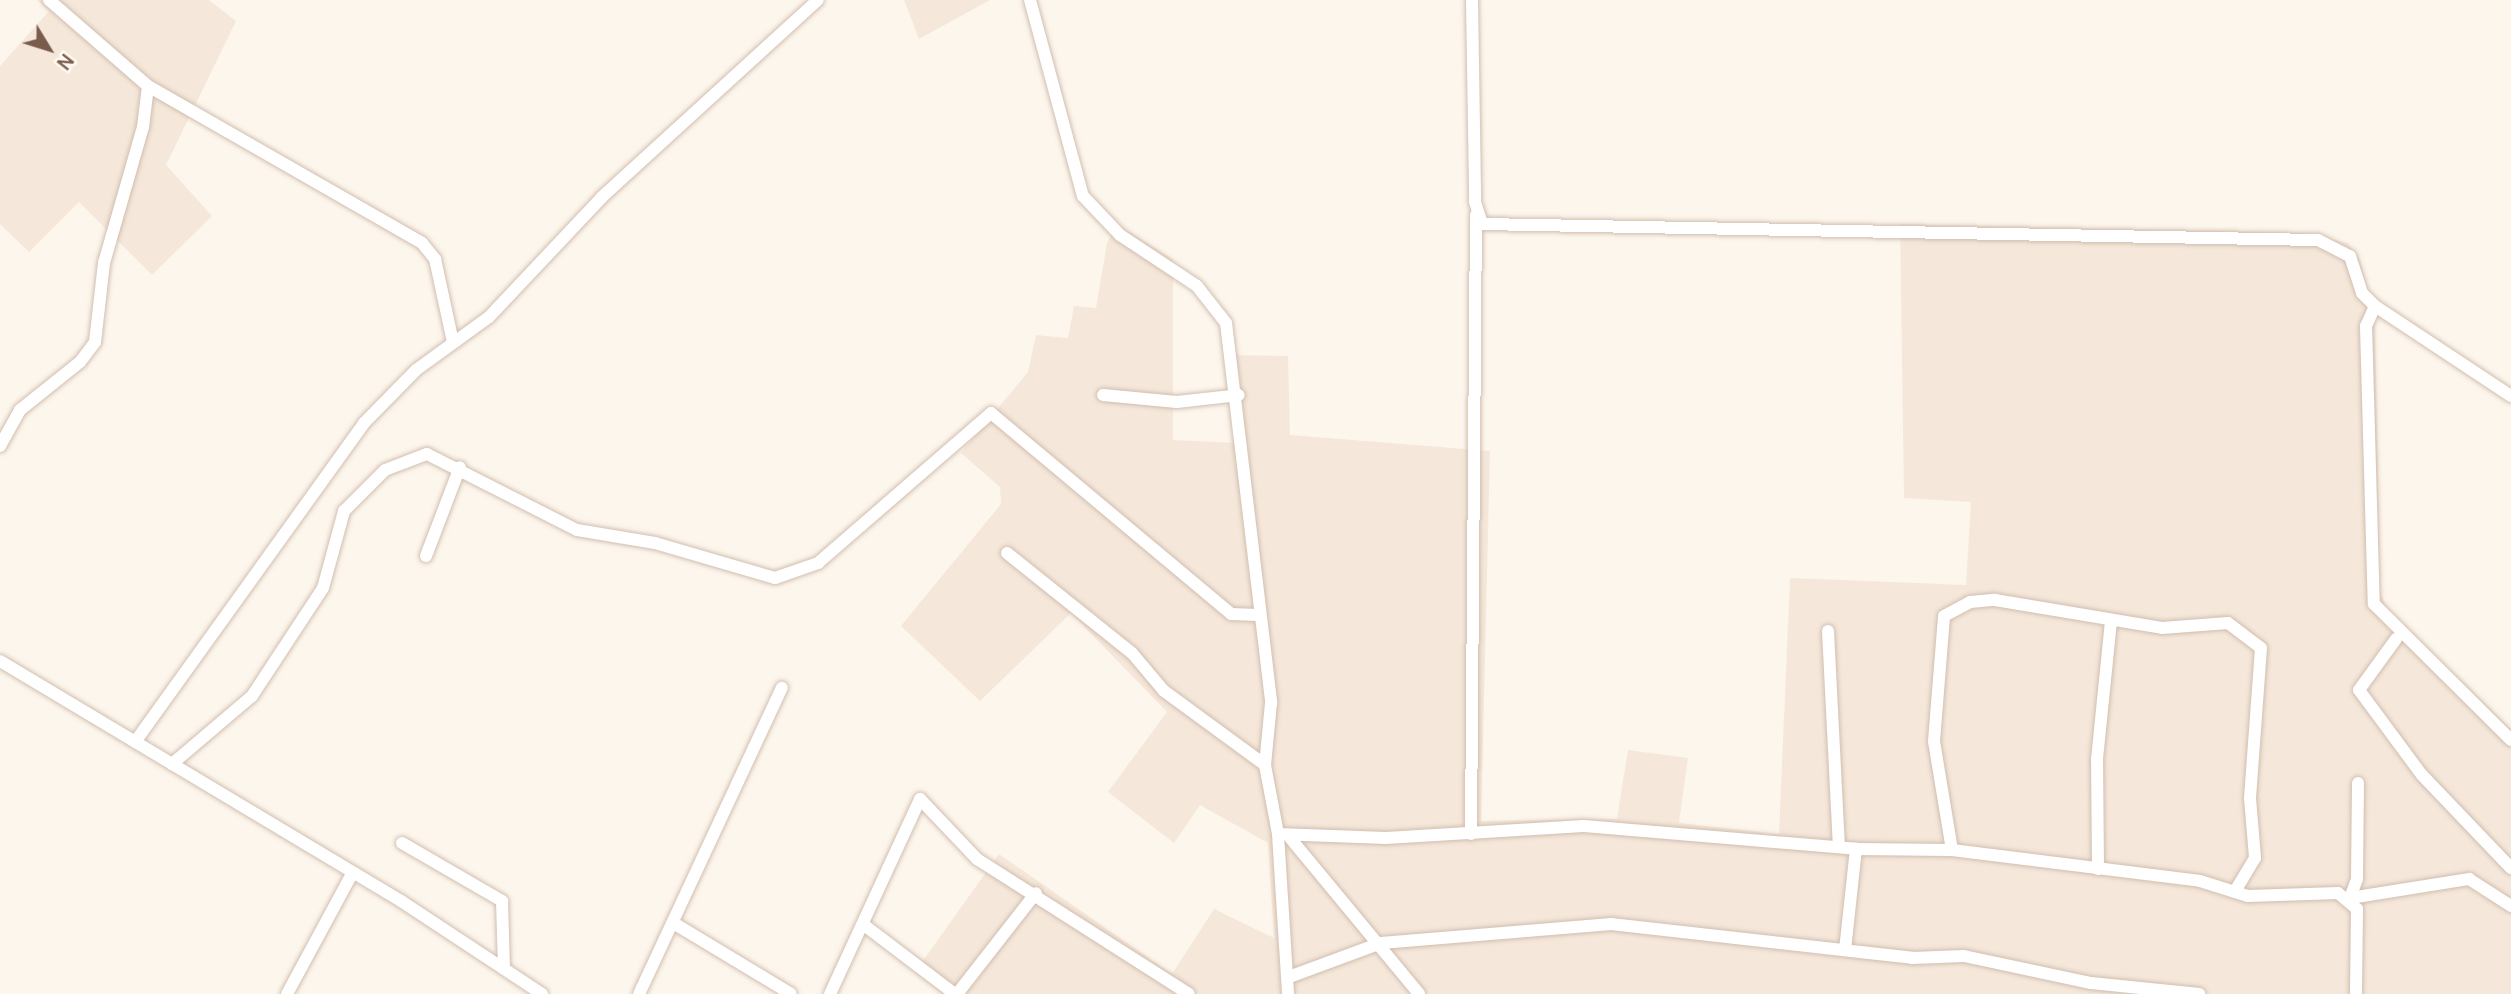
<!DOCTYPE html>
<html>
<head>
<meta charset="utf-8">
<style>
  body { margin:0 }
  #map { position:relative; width:2511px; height:994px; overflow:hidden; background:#fdf6ec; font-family:Manrope,sans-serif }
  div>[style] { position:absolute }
  .residential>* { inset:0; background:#f5e8da }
  .roads { filter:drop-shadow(0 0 2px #d1beb0) drop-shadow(0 0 2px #d1beb0) }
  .minor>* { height:12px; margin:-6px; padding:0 6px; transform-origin:6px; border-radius:6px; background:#fff }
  span { translate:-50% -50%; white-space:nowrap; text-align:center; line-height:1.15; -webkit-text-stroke:5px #fffaf3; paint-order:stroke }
  .north { position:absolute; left:14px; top:14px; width:70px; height:70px; -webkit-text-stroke:5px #fffaf3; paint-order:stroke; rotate:128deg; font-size:19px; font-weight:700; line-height:28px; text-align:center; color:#7a5c4d }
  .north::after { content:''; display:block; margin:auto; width:24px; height:32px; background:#7a5c4d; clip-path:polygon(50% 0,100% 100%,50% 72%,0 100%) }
</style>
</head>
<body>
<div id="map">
  <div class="residential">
    <i style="clip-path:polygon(37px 0,209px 0,236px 21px,166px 165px,212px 216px,152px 275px,79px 202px,29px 252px,0 224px,0 66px,49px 11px)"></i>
    <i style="clip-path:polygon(904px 0,990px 0,919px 39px)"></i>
    <i style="clip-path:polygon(1117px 224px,1173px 259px,1173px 440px,1237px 443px,1228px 355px,1288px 356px,1290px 435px,1490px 451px,1481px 821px,1617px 819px,1628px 750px,1688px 758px,1679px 823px,1779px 834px,1790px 578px,1966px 585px,1971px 502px,1904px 498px,1900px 224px,2305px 233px,2348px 243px,2360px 260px,2375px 323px,2380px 591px,2387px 608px,2511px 730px,2511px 994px,943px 994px,915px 972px,999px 854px,1172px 974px,1214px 909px,1274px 938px,1268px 843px,1200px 805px,1174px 843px,1108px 792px,1167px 712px,1071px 613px,980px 701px,901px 626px,1001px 504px,1000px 487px,961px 453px,1028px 372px,1036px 335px,1068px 338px,1074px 306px,1096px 308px,1107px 243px)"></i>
  </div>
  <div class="roads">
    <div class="minor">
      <i style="left:49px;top:0;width:131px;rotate:41deg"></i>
      <i style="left:148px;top:86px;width:316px;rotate:29.8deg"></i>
      <i style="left:422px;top:243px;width:21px;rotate:51deg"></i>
      <i style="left:435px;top:259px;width:85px;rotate:77.8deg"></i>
      <i style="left:1030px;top:0;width:203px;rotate:74.9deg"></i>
      <i style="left:1083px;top:196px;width:54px;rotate:46.5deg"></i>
      <i style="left:1120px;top:235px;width:92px;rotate:33.5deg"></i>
      <i style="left:1197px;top:286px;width:47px;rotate:51.9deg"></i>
      <i style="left:1226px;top:323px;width:383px;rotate:83.2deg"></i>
      <i style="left:1271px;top:703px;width:62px;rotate:95.5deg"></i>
      <i style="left:1265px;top:765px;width:70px;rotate:79.3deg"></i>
      <i style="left:1278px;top:834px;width:160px;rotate:86.4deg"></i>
      <i style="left:1472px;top:0;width:202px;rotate:89.1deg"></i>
      <i style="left:1475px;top:202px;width:23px;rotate:72deg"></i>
      <i style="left:1482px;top:224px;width:836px;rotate:1.1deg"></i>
      <i style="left:2318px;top:240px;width:36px;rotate:27deg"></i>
      <i style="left:2350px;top:256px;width:39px;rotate:72deg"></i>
      <i style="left:2362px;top:293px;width:18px;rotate:45deg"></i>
      <i style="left:2375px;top:306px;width:163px;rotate:33.5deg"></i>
      <i style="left:2375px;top:306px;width:22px;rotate:114deg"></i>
      <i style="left:2366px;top:326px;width:278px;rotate:88.4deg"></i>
      <i style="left:2374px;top:604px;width:193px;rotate:44.8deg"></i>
      <i style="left:1103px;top:395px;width:74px;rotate:5.4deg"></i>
      <i style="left:1177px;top:402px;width:62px;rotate:-6.4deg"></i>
      <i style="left:0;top:446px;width:41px;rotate:-60.9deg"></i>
      <i style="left:20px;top:410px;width:77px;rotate:-38.7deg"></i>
      <i style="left:80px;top:362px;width:25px;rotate:-53deg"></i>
      <i style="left:95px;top:342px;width:80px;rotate:-83.5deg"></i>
      <i style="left:104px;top:263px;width:141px;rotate:-74deg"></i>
      <i style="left:143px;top:127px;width:41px;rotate:-83deg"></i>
      <i style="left:1007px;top:553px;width:160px;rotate:38.7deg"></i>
      <i style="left:1132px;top:653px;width:50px;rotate:49.9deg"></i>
      <i style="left:1164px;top:691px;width:125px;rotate:36.2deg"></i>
      <i style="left:426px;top:556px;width:95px;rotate:-69.1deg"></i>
      <i style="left:1828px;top:631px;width:216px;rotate:87.1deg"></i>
      <i style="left:2396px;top:639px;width:63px;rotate:126deg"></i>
      <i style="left:2359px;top:690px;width:106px;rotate:53.5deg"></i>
      <i style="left:2422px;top:775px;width:129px;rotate:46.3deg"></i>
      <i style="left:0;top:661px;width:467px;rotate:30.9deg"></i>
      <i style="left:401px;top:901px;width:169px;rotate:33.4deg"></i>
      <i style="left:135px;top:742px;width:393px;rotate:-54.3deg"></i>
      <i style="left:364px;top:423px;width:74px;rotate:-45.5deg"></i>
      <i style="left:416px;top:370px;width:90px;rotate:-36deg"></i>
      <i style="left:489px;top:317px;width:165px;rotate:-46.7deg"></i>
      <i style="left:602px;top:197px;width:292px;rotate:-42.4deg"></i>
      <i style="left:172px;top:764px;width:105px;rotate:-40.4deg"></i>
      <i style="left:252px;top:696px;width:129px;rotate:-56.7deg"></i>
      <i style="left:323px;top:588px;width:80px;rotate:-74.7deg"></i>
      <i style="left:344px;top:511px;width:58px;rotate:-45deg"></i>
      <i style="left:385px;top:470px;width:45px;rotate:-20.9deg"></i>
      <i style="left:427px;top:454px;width:168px;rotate:26.9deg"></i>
      <i style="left:577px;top:530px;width:79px;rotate:9.5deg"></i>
      <i style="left:655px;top:543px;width:125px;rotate:16.3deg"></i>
      <i style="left:775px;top:578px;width:46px;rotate:-19.2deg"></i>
      <i style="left:818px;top:563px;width:229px;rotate:-40.9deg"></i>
      <i style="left:991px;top:413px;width:313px;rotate:39.9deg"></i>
      <i style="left:1231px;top:614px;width:27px;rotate:2deg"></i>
      <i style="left:2358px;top:783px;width:96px;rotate:90.6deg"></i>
      <i style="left:2357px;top:879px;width:20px;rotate:110deg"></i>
      <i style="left:2350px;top:898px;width:121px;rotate:-9.1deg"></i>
      <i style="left:2469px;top:879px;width:50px;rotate:32.7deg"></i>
      <i style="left:1278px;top:834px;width:108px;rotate:2.1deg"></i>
      <i style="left:1386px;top:838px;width:198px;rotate:-3.5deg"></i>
      <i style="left:1584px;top:826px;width:273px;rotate:4.8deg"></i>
      <i style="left:1856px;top:849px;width:96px;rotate:0.6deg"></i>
      <i style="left:1952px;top:850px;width:250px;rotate:7.1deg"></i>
      <i style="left:2200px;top:881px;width:50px;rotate:17.4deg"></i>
      <i style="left:2248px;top:896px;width:90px;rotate:-1.9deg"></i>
      <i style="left:2338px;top:893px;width:25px;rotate:40deg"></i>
      <i style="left:2357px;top:909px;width:85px;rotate:90.7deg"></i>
      <i style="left:1471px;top:834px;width:619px;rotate:-89.54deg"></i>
      <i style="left:1291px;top:839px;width:201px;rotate:50.4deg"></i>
      <i style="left:402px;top:843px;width:116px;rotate:30.1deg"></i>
      <i style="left:502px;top:901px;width:67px;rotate:88.3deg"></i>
      <i style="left:1952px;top:850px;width:110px;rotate:-99.4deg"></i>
      <i style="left:1934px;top:741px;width:125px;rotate:-85.4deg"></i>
      <i style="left:1944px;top:616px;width:30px;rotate:-28deg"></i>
      <i style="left:1970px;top:602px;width:25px;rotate:-5deg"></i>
      <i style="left:1995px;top:600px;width:169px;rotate:9.5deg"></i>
      <i style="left:2162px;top:628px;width:66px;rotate:-4.3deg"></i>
      <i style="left:2228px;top:623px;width:41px;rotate:37.1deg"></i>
      <i style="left:2261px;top:648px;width:150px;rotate:94.2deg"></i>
      <i style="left:2250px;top:798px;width:60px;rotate:85.2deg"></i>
      <i style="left:2255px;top:858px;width:37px;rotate:121deg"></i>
      <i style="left:2098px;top:869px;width:110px;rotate:-90.5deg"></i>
      <i style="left:2097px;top:759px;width:139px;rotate:-84.2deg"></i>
      <i style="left:675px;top:924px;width:135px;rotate:31.1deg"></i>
      <i style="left:864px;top:925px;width:114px;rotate:37.2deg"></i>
      <i style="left:1845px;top:950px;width:102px;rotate:-83.8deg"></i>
      <i style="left:1289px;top:977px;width:98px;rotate:-20.3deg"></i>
      <i style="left:1381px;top:943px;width:231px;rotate:-4.7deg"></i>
      <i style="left:1611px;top:924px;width:303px;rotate:6.4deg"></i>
      <i style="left:1912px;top:958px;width:52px;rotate:-2.2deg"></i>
      <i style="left:1964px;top:956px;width:130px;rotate:12deg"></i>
      <i style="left:2091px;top:983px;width:109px;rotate:5.8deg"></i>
      <i style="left:287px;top:994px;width:136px;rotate:-61.6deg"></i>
      <i style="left:639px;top:994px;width:338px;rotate:-65deg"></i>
      <i style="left:830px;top:994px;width:215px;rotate:-65.2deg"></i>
      <i style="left:920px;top:799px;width:83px;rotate:46.5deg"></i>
      <i style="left:977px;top:859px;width:251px;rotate:32.5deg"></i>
      <i style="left:957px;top:994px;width:128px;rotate:-52deg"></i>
    </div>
  </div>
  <div class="north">N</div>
</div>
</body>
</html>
